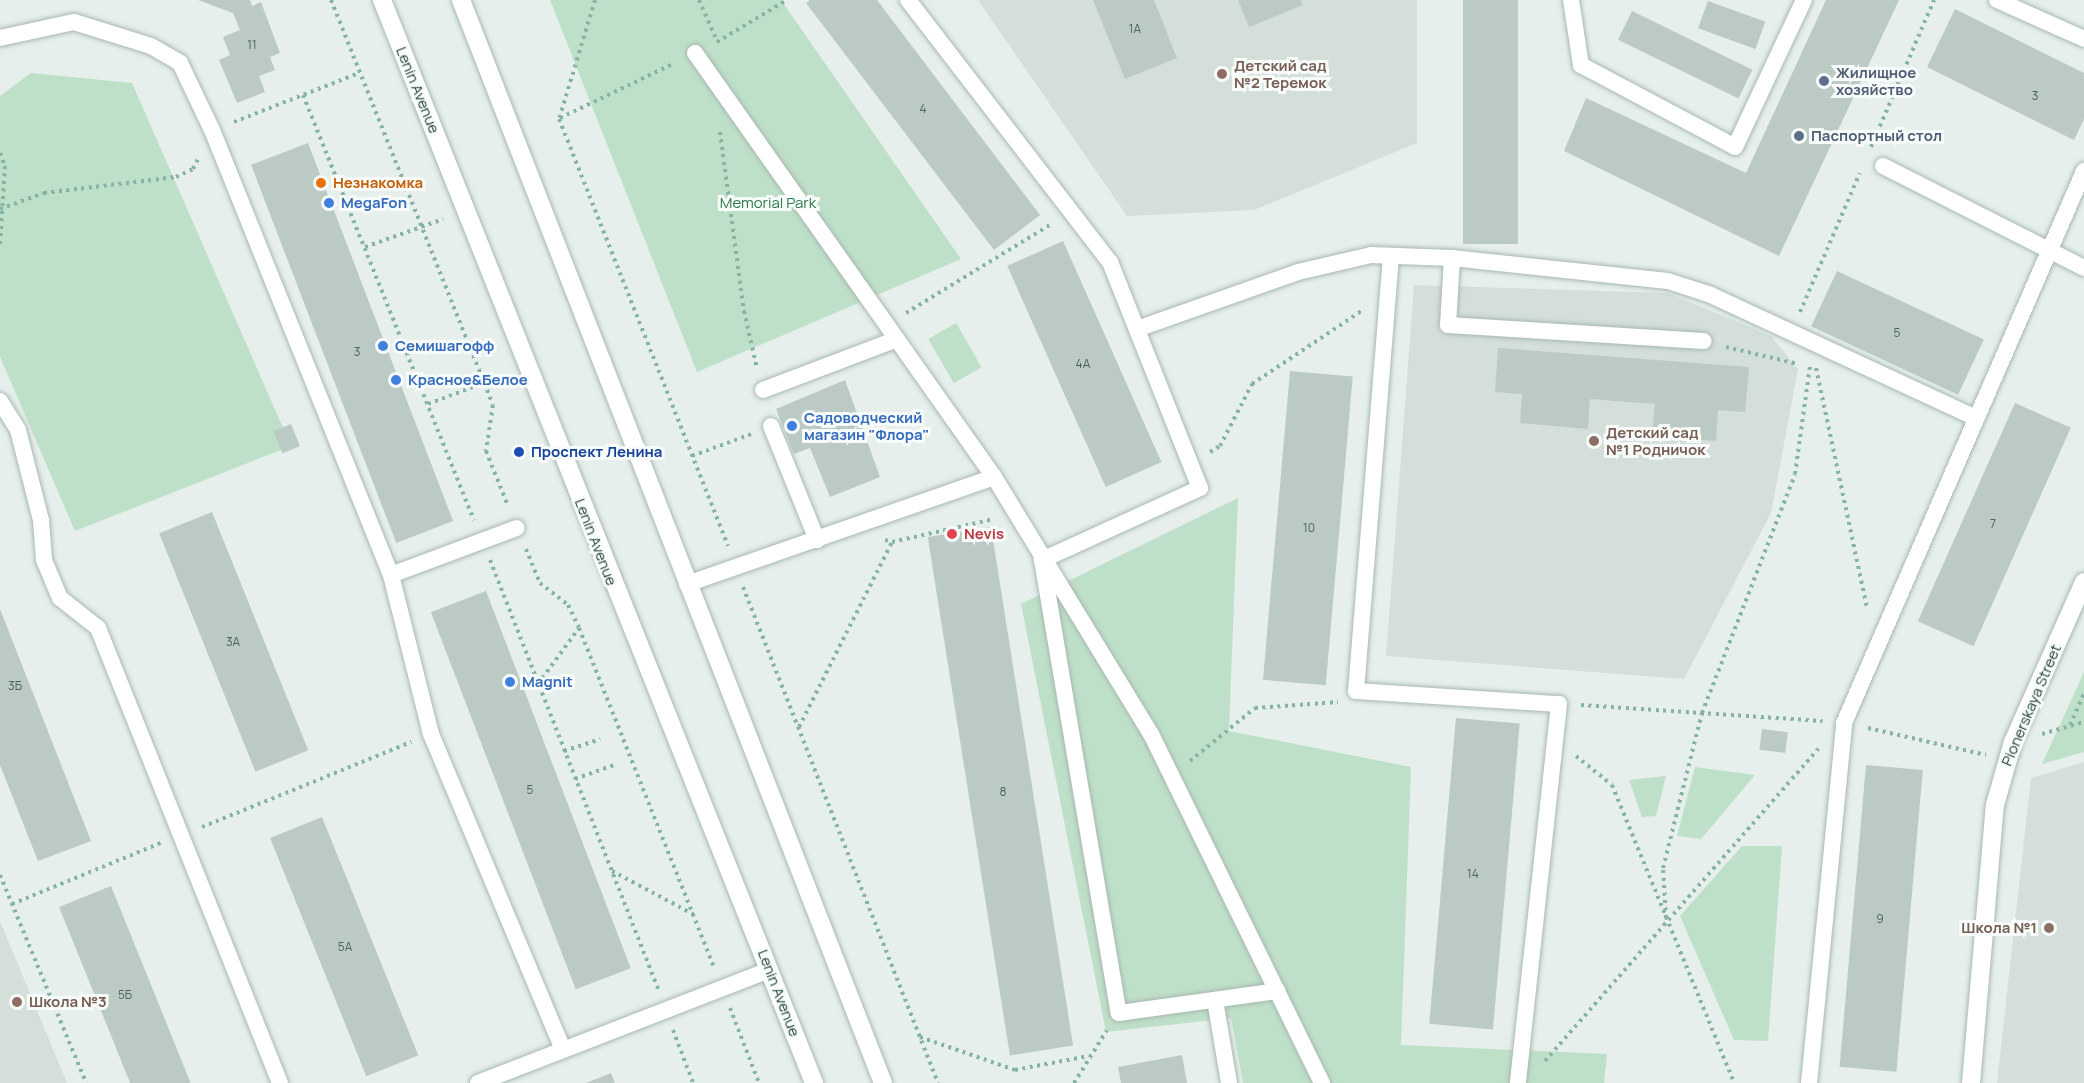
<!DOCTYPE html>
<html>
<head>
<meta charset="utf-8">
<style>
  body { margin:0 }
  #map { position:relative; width:2084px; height:1083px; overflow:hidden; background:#e6efeb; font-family:Manrope,sans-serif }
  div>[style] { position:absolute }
  .built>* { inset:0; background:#d4dfda }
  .green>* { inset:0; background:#bfe0c8; transform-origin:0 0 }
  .building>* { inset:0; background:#bbcac4; transform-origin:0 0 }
  .path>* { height:4px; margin-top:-2px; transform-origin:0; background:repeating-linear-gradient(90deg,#86b3a5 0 3px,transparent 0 7.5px) }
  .roads { filter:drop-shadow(0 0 2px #a8b8b2) drop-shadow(0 0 2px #a8b8b2) }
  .service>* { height:16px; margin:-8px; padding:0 8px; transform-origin:8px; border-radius:8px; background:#fff }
  .minor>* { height:18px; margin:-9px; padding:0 9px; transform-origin:9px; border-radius:9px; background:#fff }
  .secondary>* { height:18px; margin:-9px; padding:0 9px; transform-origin:9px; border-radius:9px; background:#fff }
  .dots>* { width:16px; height:16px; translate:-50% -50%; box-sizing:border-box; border:3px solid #f7fbf9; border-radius:50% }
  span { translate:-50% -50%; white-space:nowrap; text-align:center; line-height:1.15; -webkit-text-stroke:6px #f7fbf9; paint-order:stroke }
  .number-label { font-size:12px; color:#4a645c }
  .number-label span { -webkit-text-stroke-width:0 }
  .education-label { font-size:15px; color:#785e54; font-weight:700 }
  .left { translate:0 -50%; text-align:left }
  .right { translate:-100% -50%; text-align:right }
  .service-label { font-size:15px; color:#4e5e75; font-weight:700 }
  .street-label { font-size:15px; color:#24423a }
  .food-label { font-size:15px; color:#c56008; font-weight:700 }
  .shop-label { font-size:15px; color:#366cbe; font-weight:700 }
  .park-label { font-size:15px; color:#2d7a4b }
  .transit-label { font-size:15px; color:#164399; font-weight:700 }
  .health-label { font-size:15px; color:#be3a42; font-weight:700 }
</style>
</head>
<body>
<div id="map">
  <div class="built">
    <i style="clip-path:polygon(978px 0,1417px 0,1417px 143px,1254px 210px,1127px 216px)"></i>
    <i style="clip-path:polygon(1414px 285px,1668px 293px,1771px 336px,1798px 369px,1771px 513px,1684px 679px,1386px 656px)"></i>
    <i style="clip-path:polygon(2084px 762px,2084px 1083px,1997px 1083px,2031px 778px)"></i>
    <i style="clip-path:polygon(0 921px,67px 1083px,0 1083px)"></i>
  </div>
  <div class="green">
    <i style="clip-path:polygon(550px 0,781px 0,961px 259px,697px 372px)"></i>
    <i style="clip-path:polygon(31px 73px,132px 83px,291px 446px,75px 531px,0 357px,0 96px)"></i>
    <i style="left:956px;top:323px;width:51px;height:32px;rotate:60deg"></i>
    <i style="clip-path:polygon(1238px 498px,1229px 731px,1411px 767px,1401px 1045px,1607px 1054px,1604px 1083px,1243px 1083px,1231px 1018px,1106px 1032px,1021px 604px)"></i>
    <i style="clip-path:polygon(2084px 672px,2084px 752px,2042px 764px)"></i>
    <i style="clip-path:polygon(1695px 767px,1755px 775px,1701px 839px,1677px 836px)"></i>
    <i style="clip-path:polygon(1666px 776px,1656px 816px,1642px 817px,1629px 780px)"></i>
    <i style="clip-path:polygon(1742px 846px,1782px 846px,1768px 1041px,1734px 1040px,1680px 916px)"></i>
  </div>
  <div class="building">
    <i style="clip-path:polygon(198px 0,250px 0,252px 6px,261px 2px,280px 53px,270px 57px,275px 70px,259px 76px,265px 92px,237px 103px,219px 60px,230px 55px,223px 37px,240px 30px,233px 13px)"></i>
    <i style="clip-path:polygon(810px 0,877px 0,1040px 215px,994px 250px,806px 3px)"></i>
    <i style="clip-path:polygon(1093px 0,1154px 0,1177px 58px,1125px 79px)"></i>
    <i style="clip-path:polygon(1238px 0,1300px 0,1303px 5px,1249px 27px)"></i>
    <i style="left:1463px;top:0;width:55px;height:244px"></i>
    <i style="clip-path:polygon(1826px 0,1899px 0,1779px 256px,1564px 151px,1586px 98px,1746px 173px)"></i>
    <i style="left:1708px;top:1px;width:61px;height:29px;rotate:20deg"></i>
    <i style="clip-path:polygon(1955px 9px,2084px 73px,2084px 119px,2074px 140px,1927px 67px)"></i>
    <i style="left:1632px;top:11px;width:134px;height:32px;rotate:26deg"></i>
    <i style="left:308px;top:143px;width:405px;height:61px;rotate:69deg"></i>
    <i style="left:1063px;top:241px;width:242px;height:61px;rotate:66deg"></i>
    <i style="left:1837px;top:271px;width:162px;height:61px;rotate:25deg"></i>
    <i style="clip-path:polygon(1498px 348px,1749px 367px,1745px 412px,1718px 410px,1716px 441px,1652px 436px,1655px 404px,1590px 399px,1588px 429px,1520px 423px,1522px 394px,1495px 392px)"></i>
    <i style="left:1290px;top:371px;width:63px;height:310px;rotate:5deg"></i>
    <i style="clip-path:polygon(845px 380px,880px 477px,830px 497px,810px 448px,794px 454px,776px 409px)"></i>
    <i style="left:2015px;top:403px;width:61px;height:239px;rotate:24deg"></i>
    <i style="left:291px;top:424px;width:24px;height:19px;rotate:68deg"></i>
    <i style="left:212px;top:512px;width:257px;height:57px;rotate:68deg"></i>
    <i style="left:991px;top:527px;width:525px;height:64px;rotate:81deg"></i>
    <i style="left:486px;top:591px;width:404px;height:59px;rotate:69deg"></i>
    <i style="clip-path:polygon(0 609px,91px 841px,38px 861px,0 765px)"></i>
    <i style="left:1456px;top:718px;width:64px;height:307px;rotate:5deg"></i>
    <i style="left:1762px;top:729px;width:26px;height:21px;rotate:7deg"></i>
    <i style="left:1866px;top:765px;width:57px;height:303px;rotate:5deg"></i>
    <i style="left:322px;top:817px;width:257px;height:56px;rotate:68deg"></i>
    <i style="left:111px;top:886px;width:212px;height:56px;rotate:68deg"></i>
    <i style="clip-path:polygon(1182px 1055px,1187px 1083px,1121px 1083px,1118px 1067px)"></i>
    <i style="clip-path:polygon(611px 1073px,615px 1083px,586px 1083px)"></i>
  </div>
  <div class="path">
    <i style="left:331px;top:0;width:436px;rotate:68.2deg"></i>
    <i style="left:493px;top:405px;width:47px;rotate:98.7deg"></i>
    <i style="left:486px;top:451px;width:59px;rotate:68.2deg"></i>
    <i style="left:595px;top:0;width:124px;rotate:106.8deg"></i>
    <i style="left:559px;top:119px;width:459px;rotate:68.4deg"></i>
    <i style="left:699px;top:0;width:45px;rotate:66.3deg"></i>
    <i style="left:717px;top:42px;width:82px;rotate:-31deg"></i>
    <i style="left:303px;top:95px;width:458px;rotate:68.1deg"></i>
    <i style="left:560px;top:118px;width:127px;rotate:-25.6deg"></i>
    <i style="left:234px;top:122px;width:134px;rotate:-21.4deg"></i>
    <i style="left:720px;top:132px;width:181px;rotate:82.4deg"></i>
    <i style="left:744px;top:311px;width:58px;rotate:77.2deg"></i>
    <i style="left:1871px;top:147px;width:160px;rotate:-66.8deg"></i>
    <i style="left:0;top:153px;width:14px;rotate:69deg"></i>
    <i style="left:5px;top:166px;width:79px;rotate:93.6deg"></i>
    <i style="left:0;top:209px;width:47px;rotate:-20deg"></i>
    <i style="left:44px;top:193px;width:133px;rotate:-6.9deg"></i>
    <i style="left:176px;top:177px;width:19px;rotate:-25deg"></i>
    <i style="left:193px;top:169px;width:11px;rotate:-63deg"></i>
    <i style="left:365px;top:247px;width:83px;rotate:-19.7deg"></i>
    <i style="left:1800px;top:312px;width:151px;rotate:-66.7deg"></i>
    <i style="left:906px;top:313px;width:172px;rotate:-31.5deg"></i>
    <i style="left:1726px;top:347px;width:74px;rotate:13.3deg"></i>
    <i style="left:1816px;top:368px;width:245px;rotate:78deg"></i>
    <i style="left:428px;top:404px;width:60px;rotate:-20.6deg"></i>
    <i style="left:1210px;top:452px;width:12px;rotate:-31deg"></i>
    <i style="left:1220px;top:446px;width:70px;rotate:-62.7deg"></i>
    <i style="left:1252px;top:384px;width:133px;rotate:-33.7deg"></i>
    <i style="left:692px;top:456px;width:63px;rotate:-20.4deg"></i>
    <i style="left:885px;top:540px;width:7px;rotate:16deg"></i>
    <i style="left:892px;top:542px;width:105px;rotate:-12.7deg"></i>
    <i style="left:526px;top:549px;width:37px;rotate:68deg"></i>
    <i style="left:540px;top:583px;width:36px;rotate:38deg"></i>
    <i style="left:568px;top:605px;width:25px;rotate:64deg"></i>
    <i style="left:579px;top:628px;width:365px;rotate:68.3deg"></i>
    <i style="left:490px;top:560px;width:461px;rotate:68.6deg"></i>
    <i style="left:743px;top:587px;width:533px;rotate:68.54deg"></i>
    <i style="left:538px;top:684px;width:69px;rotate:-53.8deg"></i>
    <i style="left:1581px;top:705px;width:242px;rotate:3.8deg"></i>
    <i style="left:2070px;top:725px;width:34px;rotate:-66deg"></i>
    <i style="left:799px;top:727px;width:207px;rotate:-63.3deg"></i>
    <i style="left:1868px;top:728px;width:121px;rotate:12.9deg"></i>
    <i style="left:2042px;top:734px;width:44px;rotate:-15.9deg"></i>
    <i style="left:564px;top:751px;width:38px;rotate:-18deg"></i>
    <i style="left:1576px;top:756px;width:46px;rotate:38.9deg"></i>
    <i style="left:1612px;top:785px;width:322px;rotate:67.7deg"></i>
    <i style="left:1190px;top:761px;width:84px;rotate:-39.2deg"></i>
    <i style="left:1255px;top:708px;width:83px;rotate:-4.1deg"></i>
    <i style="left:575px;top:779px;width:41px;rotate:-19.7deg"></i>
    <i style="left:202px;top:827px;width:226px;rotate:-22.1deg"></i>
    <i style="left:612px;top:871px;width:92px;rotate:28deg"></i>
    <i style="left:0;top:875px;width:225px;rotate:67.5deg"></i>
    <i style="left:12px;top:904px;width:161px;rotate:-22.3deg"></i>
    <i style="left:1666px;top:918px;width:50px;rotate:-93.4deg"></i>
    <i style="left:1663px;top:868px;width:160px;rotate:-75.9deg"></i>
    <i style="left:1702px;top:713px;width:256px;rotate:-68.7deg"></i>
    <i style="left:1795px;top:474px;width:109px;rotate:-82.1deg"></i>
    <i style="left:730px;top:1008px;width:80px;rotate:68.9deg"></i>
    <i style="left:673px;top:1030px;width:57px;rotate:69.3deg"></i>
    <i style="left:920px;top:1037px;width:101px;rotate:19.2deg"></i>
    <i style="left:1015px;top:1070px;width:75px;rotate:-10.7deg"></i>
    <i style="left:1545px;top:1061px;width:415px;rotate:-48.8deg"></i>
    <i style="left:1074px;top:1083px;width:62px;rotate:-58.1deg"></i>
  </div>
  <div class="roads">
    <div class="service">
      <i style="left:908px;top:0;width:331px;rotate:52.4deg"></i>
      <i style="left:1110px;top:262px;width:243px;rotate:68.3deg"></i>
      <i style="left:1200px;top:488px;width:174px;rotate:155.5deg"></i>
      <i style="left:1042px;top:560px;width:459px;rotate:80.4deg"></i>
      <i style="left:1119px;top:1013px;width:160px;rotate:-7.9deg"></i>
      <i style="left:1571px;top:0;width:66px;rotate:81.3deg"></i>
      <i style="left:1581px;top:65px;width:174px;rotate:28deg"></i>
      <i style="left:1735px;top:147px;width:162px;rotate:-64.9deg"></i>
      <i style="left:1997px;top:0;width:95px;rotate:24.1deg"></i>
      <i style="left:0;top:38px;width:76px;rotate:-12.2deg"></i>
      <i style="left:74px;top:22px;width:81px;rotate:17.3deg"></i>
      <i style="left:151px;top:46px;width:34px;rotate:30deg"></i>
      <i style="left:180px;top:63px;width:74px;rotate:64.5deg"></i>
      <i style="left:212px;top:130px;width:480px;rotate:68.1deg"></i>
      <i style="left:391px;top:575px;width:164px;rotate:75.9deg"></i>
      <i style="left:431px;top:734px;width:342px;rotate:67.3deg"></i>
      <i style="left:695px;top:53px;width:519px;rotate:54.81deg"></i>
      <i style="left:1883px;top:166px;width:225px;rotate:26.9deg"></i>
      <i style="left:1391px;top:256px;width:436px;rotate:94.6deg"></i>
      <i style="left:1356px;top:691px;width:203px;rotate:3.7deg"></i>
      <i style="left:1559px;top:704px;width:381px;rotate:96.2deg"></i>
      <i style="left:1452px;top:258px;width:67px;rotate:93.4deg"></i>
      <i style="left:1448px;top:325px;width:256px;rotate:3.6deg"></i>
      <i style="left:1137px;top:329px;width:171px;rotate:-19.5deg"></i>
      <i style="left:1298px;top:272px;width:75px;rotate:-13.1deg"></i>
      <i style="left:1371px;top:255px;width:81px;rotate:2.1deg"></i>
      <i style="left:1452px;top:258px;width:217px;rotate:6.1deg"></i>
      <i style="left:1668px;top:281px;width:45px;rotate:18deg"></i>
      <i style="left:1711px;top:295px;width:292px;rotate:24.9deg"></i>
      <i style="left:763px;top:390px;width:143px;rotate:-20.8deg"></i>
      <i style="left:0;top:401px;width:34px;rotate:58deg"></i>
      <i style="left:18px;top:430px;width:93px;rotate:75.7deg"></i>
      <i style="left:41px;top:520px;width:40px;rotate:85.7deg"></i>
      <i style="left:44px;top:560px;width:41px;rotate:67.2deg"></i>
      <i style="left:60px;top:598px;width:48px;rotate:38.3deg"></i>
      <i style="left:98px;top:628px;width:490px;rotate:68.2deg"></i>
      <i style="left:771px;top:426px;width:123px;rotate:68deg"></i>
      <i style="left:391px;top:575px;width:134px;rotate:-20.5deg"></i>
      <i style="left:687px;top:584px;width:325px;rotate:-19.2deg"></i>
      <i style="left:994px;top:477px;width:301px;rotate:58.6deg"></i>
      <i style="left:1151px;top:734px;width:389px;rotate:63.9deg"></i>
      <i style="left:1215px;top:1000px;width:84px;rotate:80.4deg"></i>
      <i style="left:478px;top:1083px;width:313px;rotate:-21.2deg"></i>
      <i style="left:1809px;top:1083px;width:362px;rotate:-84.4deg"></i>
      <i style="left:1844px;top:723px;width:602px;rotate:-66.5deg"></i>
    </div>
    <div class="minor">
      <i style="left:1971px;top:1083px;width:279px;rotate:-85.1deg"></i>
      <i style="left:1995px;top:805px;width:66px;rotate:-74.1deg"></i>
      <i style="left:2013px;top:742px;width:175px;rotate:-66.1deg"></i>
    </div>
    <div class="secondary">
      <i style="left:382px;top:0;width:1166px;rotate:68.25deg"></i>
      <i style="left:461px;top:0;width:1162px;rotate:68.71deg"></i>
    </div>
  </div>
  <div class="dots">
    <i style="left:1222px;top:74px;background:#8d6e63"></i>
    <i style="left:1824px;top:81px;background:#5c6f8a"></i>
    <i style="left:1799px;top:136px;background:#5c6f8a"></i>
    <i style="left:321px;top:183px;background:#e8710a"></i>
    <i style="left:329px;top:203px;background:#3f7fe0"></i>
    <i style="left:383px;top:346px;background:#3f7fe0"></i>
    <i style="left:396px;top:380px;background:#3f7fe0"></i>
    <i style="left:792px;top:426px;background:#3f7fe0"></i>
    <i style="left:1594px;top:441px;background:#8d6e63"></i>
    <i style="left:519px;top:452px;background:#1a4fb4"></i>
    <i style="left:952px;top:534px;background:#e0444e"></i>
    <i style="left:510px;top:682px;background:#3f7fe0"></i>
    <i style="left:2049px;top:928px;background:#8d6e63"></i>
    <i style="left:17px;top:1002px;background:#8d6e63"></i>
  </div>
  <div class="number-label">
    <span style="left:1135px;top:29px">1А</span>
    <span style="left:252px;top:45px">11</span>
    <span style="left:2035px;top:96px">3</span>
    <span style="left:923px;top:109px">4</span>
    <span style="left:1897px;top:333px">5</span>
    <span style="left:357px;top:352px">3</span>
    <span style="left:1083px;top:364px">4А</span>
    <span style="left:1993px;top:524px">7</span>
    <span style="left:1309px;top:528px">10</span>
    <span style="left:233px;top:642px">3А</span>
    <span style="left:15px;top:686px">3Б</span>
    <span style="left:530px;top:790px">5</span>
    <span style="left:1003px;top:792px">8</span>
    <span style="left:1473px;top:874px">14</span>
    <span style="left:1880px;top:919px">9</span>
    <span style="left:345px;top:947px">5А</span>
    <span style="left:125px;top:995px">5Б</span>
  </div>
  <div class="education-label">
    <span class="left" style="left:1234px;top:74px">Детский сад<br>№2 Теремок</span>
    <span class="left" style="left:1606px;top:441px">Детский сад<br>№1 Родничок</span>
    <span class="right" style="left:2037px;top:928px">Школа №1</span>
    <span class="left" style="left:29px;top:1002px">Школа №3</span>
  </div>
  <div class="service-label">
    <span class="left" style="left:1836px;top:81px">Жилищное<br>хозяйство</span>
    <span class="left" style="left:1811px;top:136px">Паспортный стол</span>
  </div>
  <div class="street-label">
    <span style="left:418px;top:90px;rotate:68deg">Lenin Avenue</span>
    <span style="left:596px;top:542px;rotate:69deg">Lenin Avenue</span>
    <span style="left:2031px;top:705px;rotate:-67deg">Pionerskaya Street</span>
    <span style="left:779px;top:993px;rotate:69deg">Lenin Avenue</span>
  </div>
  <div class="food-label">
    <span class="left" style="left:333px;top:183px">Незнакомка</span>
  </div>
  <div class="shop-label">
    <span class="left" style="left:341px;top:203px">MegaFon</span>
    <span class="left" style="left:395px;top:346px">Семишагофф</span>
    <span class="left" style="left:408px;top:380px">Красное&amp;Белое</span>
    <span class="left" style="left:804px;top:426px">Садоводческий<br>магазин "Флора"</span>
    <span class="left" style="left:522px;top:682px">Magnit</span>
  </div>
  <div class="park-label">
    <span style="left:768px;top:203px">Memorial Park</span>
  </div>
  <div class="transit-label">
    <span class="left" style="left:531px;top:452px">Проспект Ленина</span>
  </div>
  <div class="health-label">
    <span class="left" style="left:964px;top:534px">Nevis</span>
  </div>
</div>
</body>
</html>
